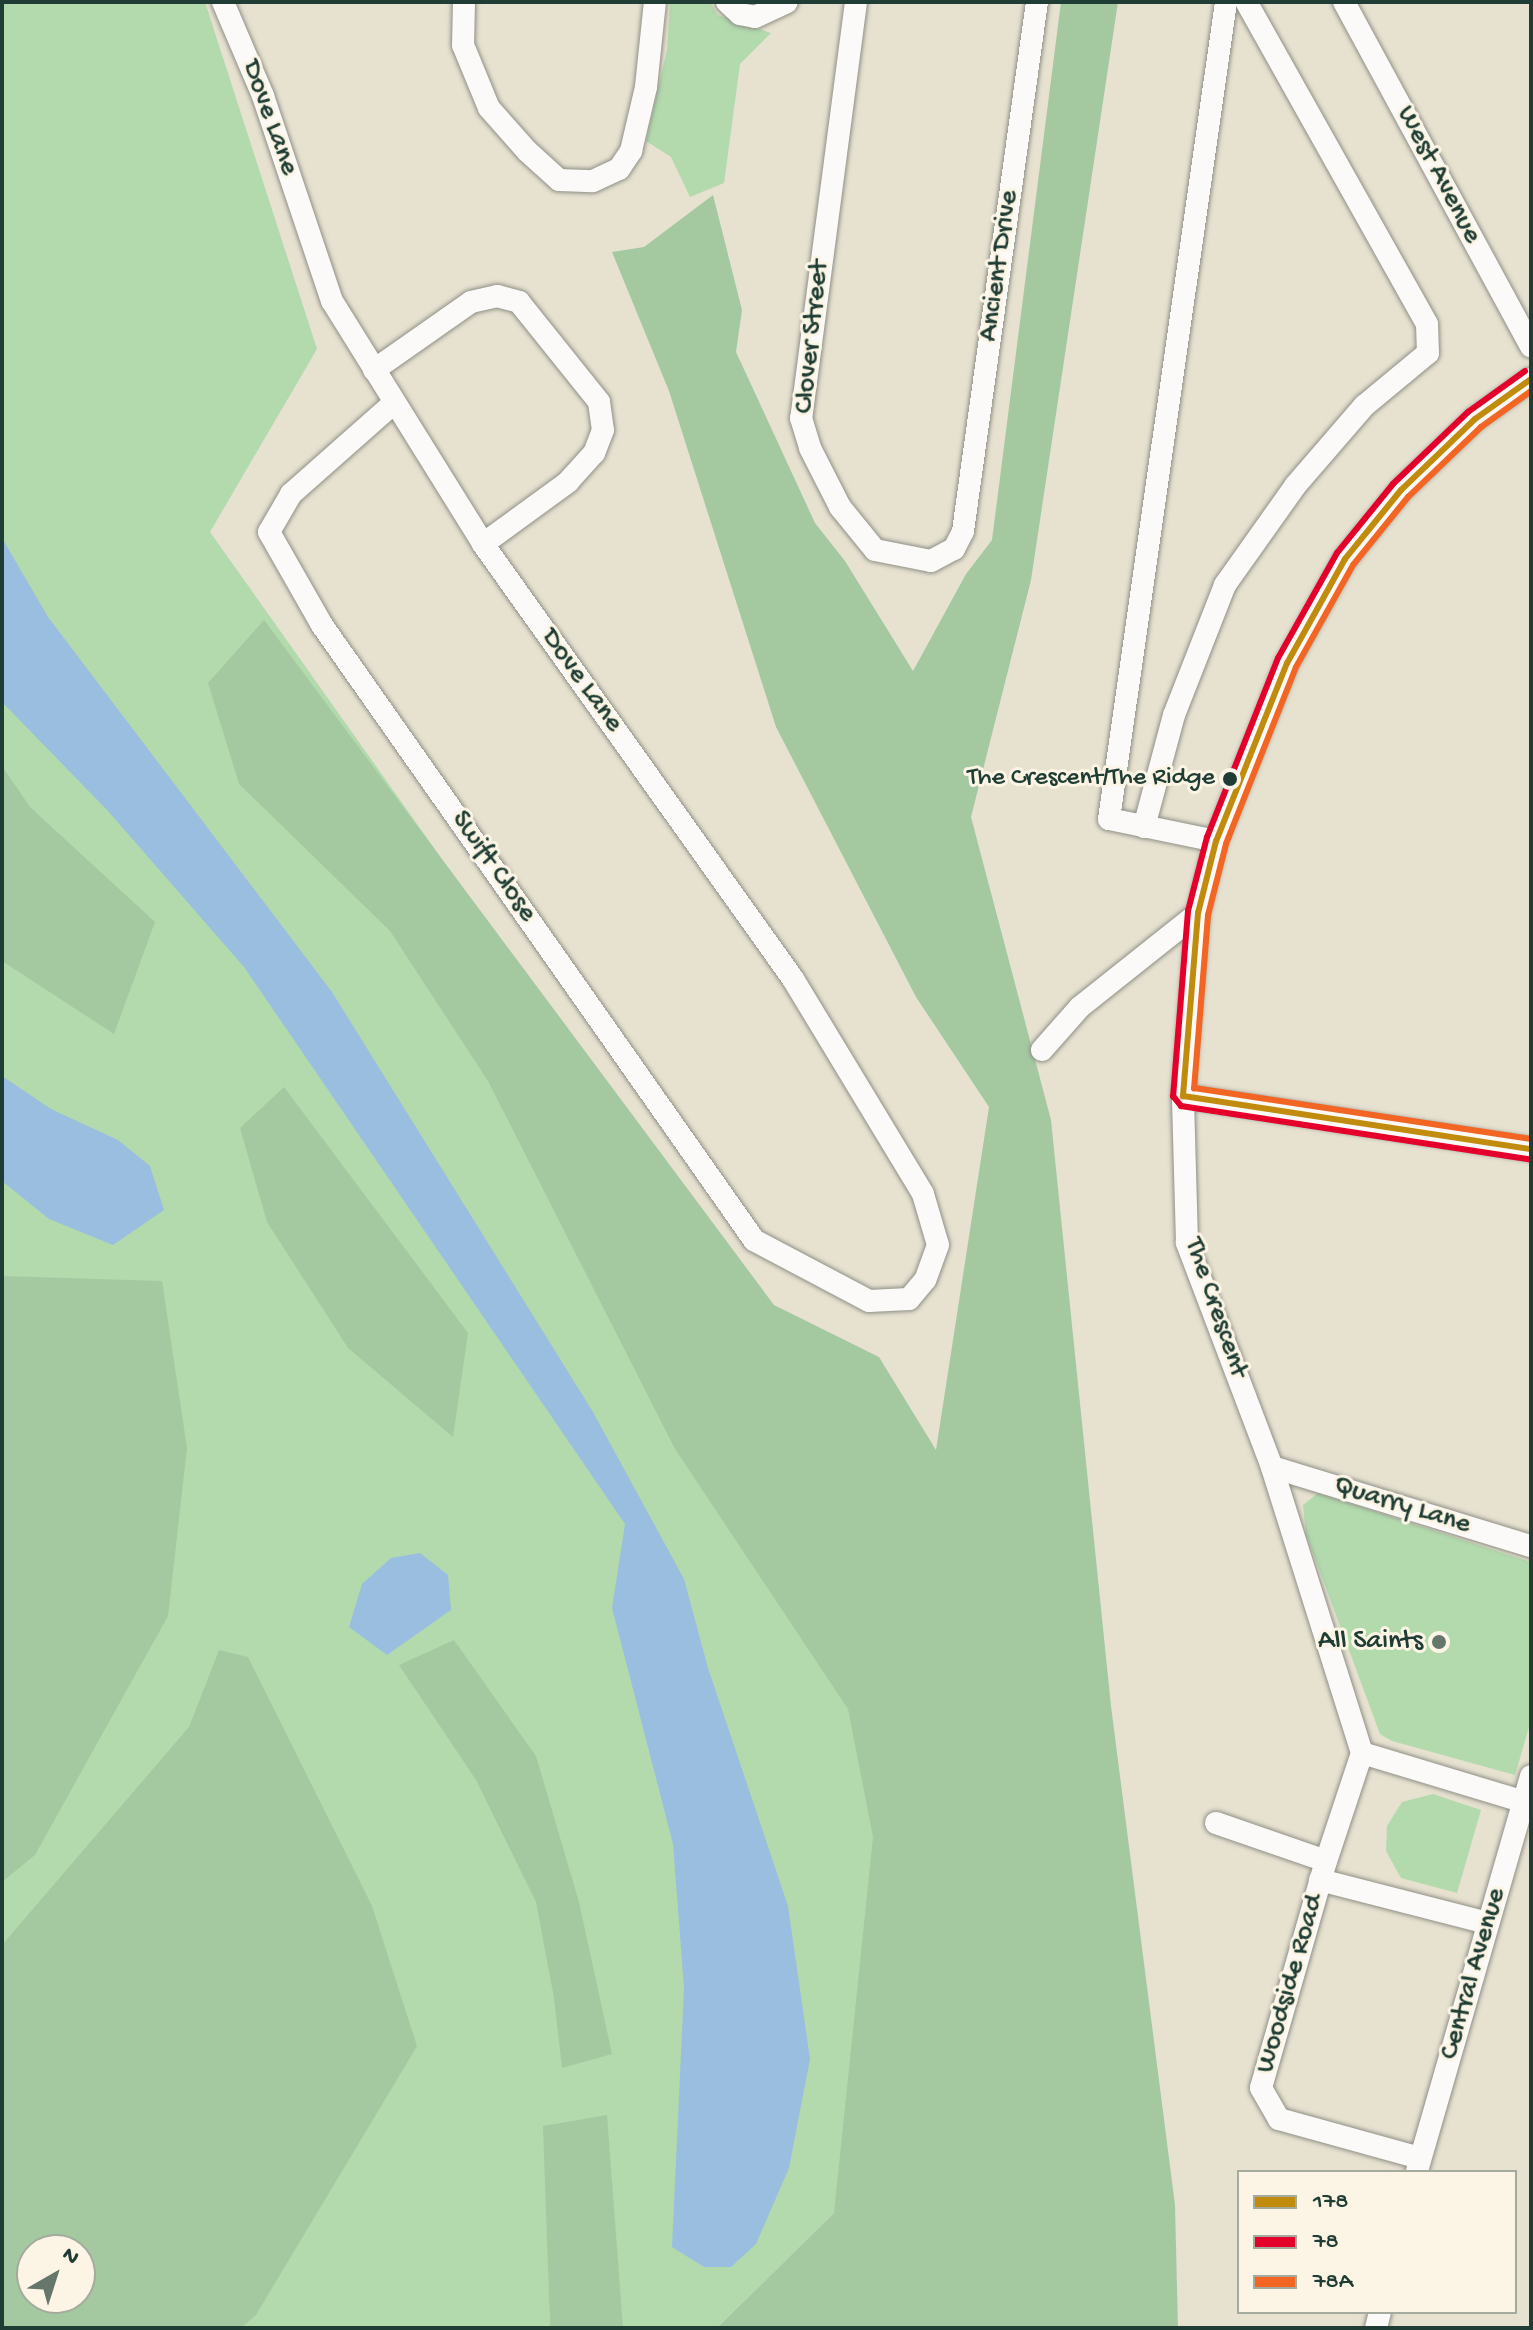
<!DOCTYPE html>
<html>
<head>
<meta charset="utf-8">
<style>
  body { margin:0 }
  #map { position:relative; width:1533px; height:2330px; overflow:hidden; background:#e7e1d0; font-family:"Gochi Hand",sans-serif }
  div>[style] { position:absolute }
  .green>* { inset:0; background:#b2daad }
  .forest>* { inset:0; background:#a4c9a1 }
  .water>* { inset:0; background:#9abee0 }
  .roads { filter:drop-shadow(0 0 2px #8e9086) drop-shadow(0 0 2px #8e9086) }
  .minor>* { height:22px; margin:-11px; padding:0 11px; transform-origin:11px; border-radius:11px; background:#fbfaf8 }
  .bus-1>* { height:6px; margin:-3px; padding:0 3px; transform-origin:3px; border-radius:3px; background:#c18c0d }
  .bus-2>* { height:6px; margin:-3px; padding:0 3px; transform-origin:3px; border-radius:3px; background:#e4002b }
  .bus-3>* { height:6px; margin:-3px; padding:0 3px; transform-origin:3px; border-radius:3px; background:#f26522 }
  .dots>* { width:22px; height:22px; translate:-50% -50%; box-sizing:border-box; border:4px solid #fcf5e5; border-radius:50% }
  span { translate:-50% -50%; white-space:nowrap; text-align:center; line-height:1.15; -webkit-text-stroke:6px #fcf5e5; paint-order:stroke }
  .bus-label { font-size:26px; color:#1f3d34 }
  .right { translate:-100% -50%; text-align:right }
  .street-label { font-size:28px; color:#1f3d34 }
  .poi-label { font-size:28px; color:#1f3d34 }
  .frame { position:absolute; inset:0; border:4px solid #1f3d34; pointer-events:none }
  .legend { position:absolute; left:1237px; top:2170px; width:280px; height:144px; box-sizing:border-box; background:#fcf5e5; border:2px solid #a4ab9e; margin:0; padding:10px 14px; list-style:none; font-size:24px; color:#1f3d34 }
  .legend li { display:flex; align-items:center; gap:16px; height:40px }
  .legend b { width:40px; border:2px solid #a4ab9e }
  .north { position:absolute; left:16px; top:2234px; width:80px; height:80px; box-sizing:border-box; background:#fcf5e5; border:2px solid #a4ab9e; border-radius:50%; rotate:39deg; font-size:22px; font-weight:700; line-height:32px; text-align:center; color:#1f3d34 }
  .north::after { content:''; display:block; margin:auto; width:28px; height:36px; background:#65766b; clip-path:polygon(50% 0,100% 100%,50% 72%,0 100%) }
</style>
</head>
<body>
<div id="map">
  <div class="green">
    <i style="clip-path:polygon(evenodd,2px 2px,205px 2px,317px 349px,210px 532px,951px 1577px,834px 2213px,717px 2328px,614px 2328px,544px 2129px,550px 2328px,2px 2328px,2px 2px,32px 2250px,80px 2250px,80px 2298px,32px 2298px,32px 2250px)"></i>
    <i style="clip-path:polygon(670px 2px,710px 2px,718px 15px,771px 33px,740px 64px,724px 183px,690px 197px,671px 157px,646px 141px,667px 50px)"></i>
    <i style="clip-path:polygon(1318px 1493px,1531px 1562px,1531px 1720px,1515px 1775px,1392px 1741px,1380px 1734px,1306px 1534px,1303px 1505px)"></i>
    <i style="clip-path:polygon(1433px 1794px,1481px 1810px,1457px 1893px,1401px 1878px,1386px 1851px,1387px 1826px,1402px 1802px)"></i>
  </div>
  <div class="forest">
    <i style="clip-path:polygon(1061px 2px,1118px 2px,1031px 580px,971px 817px,1051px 1120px,1111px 1706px,1175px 2205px,1178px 2328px,717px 2328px,834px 2213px,873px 1837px,848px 1709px,675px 1449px,488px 1081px,390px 931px,239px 784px,208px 683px,264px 620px,774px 1305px,879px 1357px,936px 1450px,989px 1107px,916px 997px,776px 727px,669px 391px,612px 252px,644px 247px,713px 195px,742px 310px,736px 352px,815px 523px,845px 561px,913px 671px,966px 574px,992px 540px)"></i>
    <i style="clip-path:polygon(2px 766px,30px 807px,155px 922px,114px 1034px,2px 961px)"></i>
    <i style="clip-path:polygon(284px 1087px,468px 1333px,453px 1437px,348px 1348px,267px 1222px,240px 1128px)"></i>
    <i style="clip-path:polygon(2px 1276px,162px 1281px,187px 1448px,168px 1616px,35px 1855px,2px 1882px)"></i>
    <i style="clip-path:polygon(454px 1640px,536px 1756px,579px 1902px,612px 2054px,562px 2068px,554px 1998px,536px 1902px,476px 1780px,399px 1665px)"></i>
    <i style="clip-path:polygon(evenodd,219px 1650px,248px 1657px,372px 1906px,417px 2046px,256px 2315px,241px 2328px,2px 2328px,2px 1945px,189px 1727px,219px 1650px,80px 2250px,80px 2298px,32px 2298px,32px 2250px,80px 2250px)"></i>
    <i style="clip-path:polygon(607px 2115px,623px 2328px,550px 2328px,543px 2126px)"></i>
  </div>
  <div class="water">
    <i style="clip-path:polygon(2px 538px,48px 617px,332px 992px,593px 1412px,684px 1579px,708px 1668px,788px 1906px,810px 2059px,789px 2168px,756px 2244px,731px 2267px,704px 2267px,672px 2247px,684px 1988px,673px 1844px,612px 1608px,625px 1524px,244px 967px,108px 811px,2px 702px)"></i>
    <i style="clip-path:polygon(2px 1076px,51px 1109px,118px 1140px,150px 1166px,164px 1210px,113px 1245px,49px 1219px,2px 1181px)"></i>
    <i style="clip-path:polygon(420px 1553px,448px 1575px,451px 1610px,387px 1655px,349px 1627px,362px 1584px,391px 1558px)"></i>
  </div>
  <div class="roads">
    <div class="minor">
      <i style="left:223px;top:2px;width:102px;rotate:66.9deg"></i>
      <i style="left:263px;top:96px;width:216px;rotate:71.4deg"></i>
      <i style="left:332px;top:301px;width:286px;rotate:58.1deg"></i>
      <i style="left:483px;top:544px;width:534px;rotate:54.52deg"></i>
      <i style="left:793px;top:979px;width:251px;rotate:58.8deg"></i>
      <i style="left:923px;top:1194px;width:53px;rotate:73.6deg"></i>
      <i style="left:938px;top:1245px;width:37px;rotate:110deg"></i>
      <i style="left:925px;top:1280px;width:25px;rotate:130deg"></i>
      <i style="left:909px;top:1299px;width:40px;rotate:177.1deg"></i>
      <i style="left:869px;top:1301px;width:130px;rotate:-152.1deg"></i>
      <i style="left:754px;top:1240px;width:752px;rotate:-125.09deg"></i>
      <i style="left:322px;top:625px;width:107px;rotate:-119.7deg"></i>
      <i style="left:269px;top:532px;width:44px;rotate:-59.9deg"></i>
      <i style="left:291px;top:494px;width:137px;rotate:-41.5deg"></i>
      <i style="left:464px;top:2px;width:43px;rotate:91.3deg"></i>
      <i style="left:463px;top:45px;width:68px;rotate:67.6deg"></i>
      <i style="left:489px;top:108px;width:57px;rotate:48.5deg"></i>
      <i style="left:527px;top:151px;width:43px;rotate:42.2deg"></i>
      <i style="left:559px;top:180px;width:34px;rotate:2deg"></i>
      <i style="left:593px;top:181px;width:29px;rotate:-25deg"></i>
      <i style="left:619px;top:169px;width:22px;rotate:-56deg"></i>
      <i style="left:631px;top:151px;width:66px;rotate:-76.8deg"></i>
      <i style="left:646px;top:87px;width:85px;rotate:-84deg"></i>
      <i style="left:727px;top:2px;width:18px;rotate:43deg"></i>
      <i style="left:740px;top:14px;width:15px;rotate:11deg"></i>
      <i style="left:755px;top:17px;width:35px;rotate:-25deg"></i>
      <i style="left:856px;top:2px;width:420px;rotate:97.5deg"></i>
      <i style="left:801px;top:418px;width:31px;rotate:73deg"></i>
      <i style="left:810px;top:448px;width:66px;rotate:63deg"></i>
      <i style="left:840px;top:507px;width:55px;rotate:50.9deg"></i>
      <i style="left:875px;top:550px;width:57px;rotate:11.1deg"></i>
      <i style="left:931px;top:561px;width:26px;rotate:-28deg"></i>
      <i style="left:954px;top:549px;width:20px;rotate:-63deg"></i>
      <i style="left:963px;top:531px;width:534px;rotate:-82.04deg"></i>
      <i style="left:1344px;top:2px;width:392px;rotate:61.5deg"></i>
      <i style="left:374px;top:370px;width:118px;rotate:-35deg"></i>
      <i style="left:471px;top:302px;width:27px;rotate:-13deg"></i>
      <i style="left:497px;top:296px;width:23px;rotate:15deg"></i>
      <i style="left:519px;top:302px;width:128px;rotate:51.3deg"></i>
      <i style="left:599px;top:402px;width:28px;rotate:82deg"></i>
      <i style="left:603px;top:430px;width:25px;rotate:111deg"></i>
      <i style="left:594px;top:453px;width:39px;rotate:132deg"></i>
      <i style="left:568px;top:482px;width:105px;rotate:143.9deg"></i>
      <i style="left:1144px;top:827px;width:116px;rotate:-75deg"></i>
      <i style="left:1174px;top:715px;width:140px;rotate:-68.6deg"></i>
      <i style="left:1225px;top:585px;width:121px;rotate:-54.7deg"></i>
      <i style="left:1295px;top:486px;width:106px;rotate:-49.2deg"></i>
      <i style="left:1364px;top:406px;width:83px;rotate:-39.6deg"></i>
      <i style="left:1428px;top:353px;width:29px;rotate:-92deg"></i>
      <i style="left:1427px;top:324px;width:369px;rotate:-119.3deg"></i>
      <i style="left:1216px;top:841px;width:109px;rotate:-168.4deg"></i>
      <i style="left:1109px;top:819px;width:825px;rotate:-81.85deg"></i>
      <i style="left:1042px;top:1050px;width:57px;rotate:-48.5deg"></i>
      <i style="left:1080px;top:1007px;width:151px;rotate:-38.5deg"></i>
      <i style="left:1183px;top:1096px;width:352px;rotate:8.7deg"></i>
      <i style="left:1272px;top:1467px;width:271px;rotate:17deg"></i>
      <i style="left:1362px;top:1753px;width:300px;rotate:-107.5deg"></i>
      <i style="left:1272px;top:1467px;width:240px;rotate:-110.8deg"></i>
      <i style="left:1187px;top:1243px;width:147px;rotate:-91.6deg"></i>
      <i style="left:1183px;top:1096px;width:184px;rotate:-85.3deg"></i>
      <i style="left:1198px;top:913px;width:74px;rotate:-76deg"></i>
      <i style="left:1216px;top:841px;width:192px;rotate:-68.3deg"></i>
      <i style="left:1287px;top:663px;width:119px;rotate:-60.9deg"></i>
      <i style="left:1345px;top:559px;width:89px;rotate:-50.9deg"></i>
      <i style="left:1401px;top:490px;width:103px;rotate:-43.8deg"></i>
      <i style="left:1475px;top:419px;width:69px;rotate:-35.5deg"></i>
      <i style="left:1362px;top:1753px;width:114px;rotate:108.4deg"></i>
      <i style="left:1326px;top:1861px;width:236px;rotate:106deg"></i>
      <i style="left:1261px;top:2088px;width:36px;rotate:60deg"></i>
      <i style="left:1279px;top:2119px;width:146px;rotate:15.5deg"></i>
      <i style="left:1362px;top:1753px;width:177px;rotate:16.8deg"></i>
      <i style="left:1216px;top:1823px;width:116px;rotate:19.1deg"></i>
      <i style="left:1320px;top:1880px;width:173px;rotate:14.4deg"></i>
      <i style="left:1417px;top:2171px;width:411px;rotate:-73.9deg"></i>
      <i style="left:1376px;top:2328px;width:16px;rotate:-76deg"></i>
    </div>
  </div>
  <div class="bus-1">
    <i style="left:1531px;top:379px;width:69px;rotate:144.5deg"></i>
    <i style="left:1475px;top:419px;width:103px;rotate:136.2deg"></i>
    <i style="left:1401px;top:490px;width:89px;rotate:129.1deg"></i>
    <i style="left:1345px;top:559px;width:119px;rotate:119.1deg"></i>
    <i style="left:1287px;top:663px;width:192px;rotate:111.7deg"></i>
    <i style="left:1216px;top:841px;width:74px;rotate:104deg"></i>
    <i style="left:1198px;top:913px;width:184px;rotate:94.7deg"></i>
    <i style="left:1183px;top:1096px;width:352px;rotate:8.7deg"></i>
  </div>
  <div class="bus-2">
    <i style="left:1525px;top:371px;width:70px;rotate:144.3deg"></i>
    <i style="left:1468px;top:412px;width:104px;rotate:136.2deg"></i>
    <i style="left:1393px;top:484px;width:89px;rotate:129.1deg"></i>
    <i style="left:1337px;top:553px;width:120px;rotate:119.3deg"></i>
    <i style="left:1278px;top:658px;width:193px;rotate:111.6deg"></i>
    <i style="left:1207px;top:837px;width:76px;rotate:104.4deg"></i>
    <i style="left:1188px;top:911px;width:186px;rotate:94.6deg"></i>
    <i style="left:1173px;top:1096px;width:13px;rotate:51deg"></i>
    <i style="left:1181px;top:1106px;width:352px;rotate:8.7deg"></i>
  </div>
  <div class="bus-3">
    <i style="left:1531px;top:391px;width:62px;rotate:144.2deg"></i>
    <i style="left:1481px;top:427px;width:101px;rotate:136.2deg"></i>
    <i style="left:1408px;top:497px;width:87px;rotate:129deg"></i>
    <i style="left:1353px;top:565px;width:117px;rotate:119.2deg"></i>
    <i style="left:1296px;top:667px;width:190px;rotate:111.6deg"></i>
    <i style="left:1226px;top:844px;width:73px;rotate:104.2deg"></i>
    <i style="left:1208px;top:915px;width:174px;rotate:94.6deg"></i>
    <i style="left:1194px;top:1088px;width:341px;rotate:8.6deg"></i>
  </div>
  <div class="dots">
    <i style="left:1230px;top:779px;background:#1f3d34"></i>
    <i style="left:1439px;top:1642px;background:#65766b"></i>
  </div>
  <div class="bus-label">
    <span class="right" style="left:1215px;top:779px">The Crescent/The Ridge</span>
  </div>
  <div class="street-label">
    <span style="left:269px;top:118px;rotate:70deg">Dove Lane</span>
    <span style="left:1438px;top:175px;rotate:62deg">West Avenue</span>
    <span style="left:1000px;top:266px;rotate:-82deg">Ancient Drive</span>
    <span style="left:813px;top:337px;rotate:-84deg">Clover Street</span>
    <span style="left:581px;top:681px;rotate:54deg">Dove Lane</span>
    <span style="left:493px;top:867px;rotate:55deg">Swift Close</span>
    <span style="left:1215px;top:1308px;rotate:71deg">The Crescent</span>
    <span style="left:1402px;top:1506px;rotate:17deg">Quarry Lane</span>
    <span style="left:1474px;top:1974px;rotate:-74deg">Central Avenue</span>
    <span style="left:1291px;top:1984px;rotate:-74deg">Woodside Road</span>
  </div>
  <div class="poi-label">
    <span class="right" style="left:1423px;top:1642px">All Saints</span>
  </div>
  <div class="frame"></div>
  <ul class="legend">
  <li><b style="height:10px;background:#c18c0d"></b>178</li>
  <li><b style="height:10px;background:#e4002b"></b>78</li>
  <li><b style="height:10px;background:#f26522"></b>78A</li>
  </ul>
  <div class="north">N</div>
</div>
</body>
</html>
